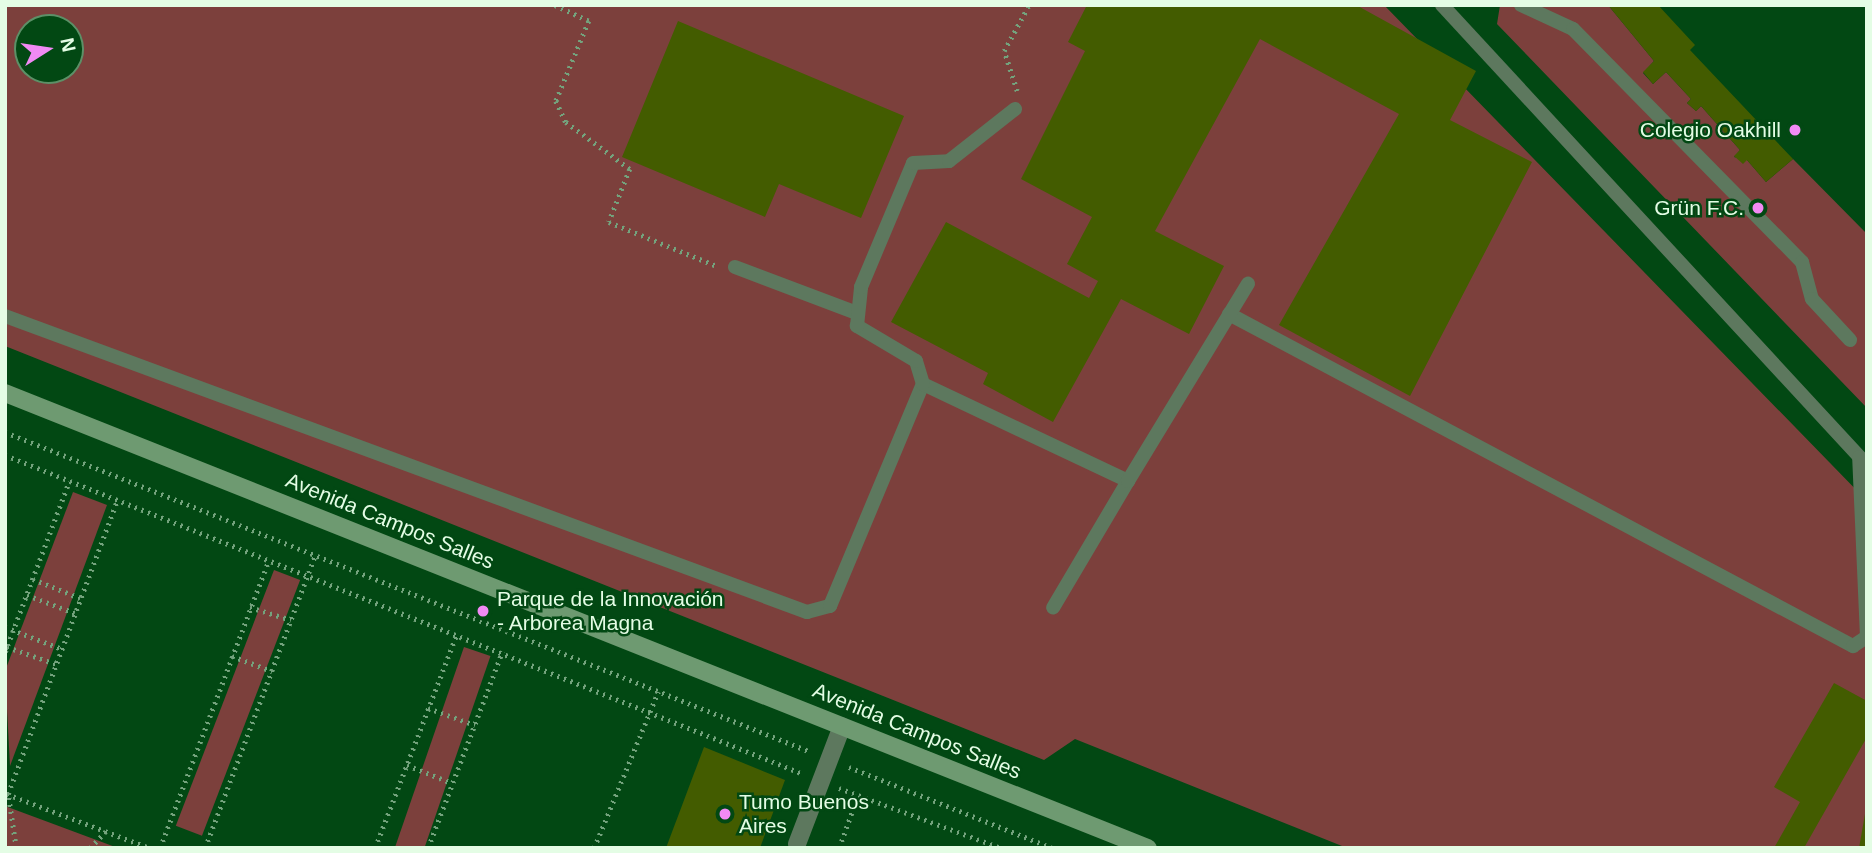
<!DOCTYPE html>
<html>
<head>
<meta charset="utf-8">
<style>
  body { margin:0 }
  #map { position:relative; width:1872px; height:853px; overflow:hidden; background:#024813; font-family:Arial,sans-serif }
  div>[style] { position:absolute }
  .green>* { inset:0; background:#7c403c; transform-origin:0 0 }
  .building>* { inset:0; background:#435c00 }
  .path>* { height:4.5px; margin-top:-2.25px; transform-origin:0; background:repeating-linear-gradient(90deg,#74a37d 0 2px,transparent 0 7px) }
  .service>* { height:14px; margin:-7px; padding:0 7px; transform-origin:7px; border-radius:7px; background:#5d785e }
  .minor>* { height:18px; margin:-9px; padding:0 9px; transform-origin:9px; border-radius:9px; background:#5d785e }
  .secondary>* { height:18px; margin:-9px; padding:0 9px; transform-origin:9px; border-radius:9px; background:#6e9a71 }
  .dots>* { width:19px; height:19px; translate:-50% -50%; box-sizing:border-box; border:4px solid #024813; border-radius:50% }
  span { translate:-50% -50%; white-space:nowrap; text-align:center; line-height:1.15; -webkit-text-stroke:5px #024813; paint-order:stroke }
  .poi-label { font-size:21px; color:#e4fde5 }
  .right { translate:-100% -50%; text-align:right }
  .left { translate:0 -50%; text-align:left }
  .street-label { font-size:21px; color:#e4fde5 }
  .frame { position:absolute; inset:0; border:7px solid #e4fde5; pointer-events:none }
  .north { position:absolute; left:14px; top:14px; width:70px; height:70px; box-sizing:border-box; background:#024813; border:2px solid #5c9067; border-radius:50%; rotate:78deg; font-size:19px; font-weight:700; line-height:28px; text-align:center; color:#e4fde5 }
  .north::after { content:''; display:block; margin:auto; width:24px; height:32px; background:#f18af4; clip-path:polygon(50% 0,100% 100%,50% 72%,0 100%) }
</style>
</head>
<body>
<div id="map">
  <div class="green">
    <i style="clip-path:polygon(evenodd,5px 5px,1384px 5px,1867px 501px,1867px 848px,1347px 848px,1075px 739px,1044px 760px,5px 346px,5px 5px,28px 28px,70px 28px,70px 70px,28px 70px,28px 28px)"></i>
    <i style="clip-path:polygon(1500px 5px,1608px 5px,1654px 61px,1643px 73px,1653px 84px,1666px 72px,1691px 99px,1687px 103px,1696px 111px,1701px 106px,1740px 150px,1734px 157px,1747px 160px,1766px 182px,1793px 159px,1867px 234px,1867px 408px,1497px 24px)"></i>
    <i style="clip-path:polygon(73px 492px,107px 505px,10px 766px,5px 671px)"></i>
    <i style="left:274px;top:570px;width:28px;height:274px;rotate:21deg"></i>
    <i style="left:464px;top:647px;width:28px;height:215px;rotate:19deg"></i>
    <i style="clip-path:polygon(5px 806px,118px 848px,5px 848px)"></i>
  </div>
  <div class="building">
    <i style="clip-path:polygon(1087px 5px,1356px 5px,1476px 71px,1450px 120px,1532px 162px,1410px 396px,1279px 325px,1399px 114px,1260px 39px,1155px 231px,1224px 266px,1189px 334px,1121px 299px,1053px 422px,983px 384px,988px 373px,891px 322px,946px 222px,1089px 298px,1098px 281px,1067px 264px,1092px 217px,1021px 179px,1085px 51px,1068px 42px)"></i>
    <i style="clip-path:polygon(1608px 5px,1658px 5px,1695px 45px,1690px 50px,1793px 159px,1766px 182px,1747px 160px,1743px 164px,1734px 156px,1740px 150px,1701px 106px,1696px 111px,1687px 103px,1691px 99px,1666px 72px,1653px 84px,1643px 72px,1654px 61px)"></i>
    <i style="clip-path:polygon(678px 21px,904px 116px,861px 218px,779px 184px,765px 217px,622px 157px)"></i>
    <i style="clip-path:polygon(1834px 683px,1867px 701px,1867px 737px,1804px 848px,1774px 848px,1800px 802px,1774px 787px)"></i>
    <i style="clip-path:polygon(704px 747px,785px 780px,760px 848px,666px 848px)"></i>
    <i style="clip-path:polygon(1865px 814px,1867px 848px,1859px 848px)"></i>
  </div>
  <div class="path">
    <i style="left:555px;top:5px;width:38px;rotate:25deg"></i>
    <i style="left:589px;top:21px;width:87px;rotate:112.4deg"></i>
    <i style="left:556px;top:101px;width:23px;rotate:65deg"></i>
    <i style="left:566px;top:122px;width:79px;rotate:36.3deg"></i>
    <i style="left:630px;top:169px;width:57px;rotate:111.6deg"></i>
    <i style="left:609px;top:222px;width:117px;rotate:22.2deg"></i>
    <i style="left:1017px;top:91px;width:42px;rotate:-108deg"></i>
    <i style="left:1004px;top:51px;width:52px;rotate:-61.5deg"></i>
    <i style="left:5px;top:432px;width:867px;rotate:21.65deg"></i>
    <i style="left:5px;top:455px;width:857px;rotate:21.78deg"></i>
    <i style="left:33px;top:579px;width:51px;rotate:22deg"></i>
    <i style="left:27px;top:595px;width:51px;rotate:20.6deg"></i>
    <i style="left:250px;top:607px;width:43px;rotate:17.6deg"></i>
    <i style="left:5px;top:627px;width:61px;rotate:21.1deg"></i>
    <i style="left:7px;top:647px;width:52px;rotate:19.1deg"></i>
    <i style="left:5px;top:652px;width:182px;rotate:-69.4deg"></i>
    <i style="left:232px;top:656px;width:43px;rotate:20.6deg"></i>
    <i style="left:428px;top:708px;width:50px;rotate:19.9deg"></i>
    <i style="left:407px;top:765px;width:48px;rotate:21.8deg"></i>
    <i style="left:849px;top:767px;width:219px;rotate:21.7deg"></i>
    <i style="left:839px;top:788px;width:173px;rotate:20.3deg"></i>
    <i style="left:7px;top:794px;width:153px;rotate:20.7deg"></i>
    <i style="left:16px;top:848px;width:55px;rotate:-98.4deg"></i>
    <i style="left:8px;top:794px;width:313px;rotate:-69.6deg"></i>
    <i style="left:90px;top:848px;width:23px;rotate:-47deg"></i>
    <i style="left:160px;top:848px;width:306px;rotate:-69.3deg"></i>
    <i style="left:205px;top:848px;width:312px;rotate:-69.4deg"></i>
    <i style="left:375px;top:848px;width:227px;rotate:-69.1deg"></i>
    <i style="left:428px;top:848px;width:210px;rotate:-69.3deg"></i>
    <i style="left:594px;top:848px;width:169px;rotate:-67.7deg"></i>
    <i style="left:839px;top:848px;width:56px;rotate:-70.3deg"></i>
  </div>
  <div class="service">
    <i style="left:1442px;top:5px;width:625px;rotate:47.27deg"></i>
    <i style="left:1521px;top:5px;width:57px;rotate:24.8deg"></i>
    <i style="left:1573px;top:29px;width:327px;rotate:45.5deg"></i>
    <i style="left:1802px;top:262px;width:38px;rotate:75deg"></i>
    <i style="left:1812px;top:299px;width:56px;rotate:47.2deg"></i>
    <i style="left:735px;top:267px;width:127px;rotate:20.7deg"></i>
    <i style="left:1229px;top:314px;width:707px;rotate:28.02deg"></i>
    <i style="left:1853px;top:646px;width:17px;rotate:-33deg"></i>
    <i style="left:1867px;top:637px;width:180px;rotate:-92.5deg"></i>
    <i style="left:5px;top:316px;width:855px;rotate:20.26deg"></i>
    <i style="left:807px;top:612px;width:24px;rotate:-15deg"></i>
    <i style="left:830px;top:606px;width:241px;rotate:-67.3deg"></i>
    <i style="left:923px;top:384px;width:227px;rotate:25.3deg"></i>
    <i style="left:1128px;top:481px;width:147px;rotate:120.6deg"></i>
    <i style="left:923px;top:384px;width:24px;rotate:-107deg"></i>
    <i style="left:916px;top:361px;width:69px;rotate:-149.3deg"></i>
    <i style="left:857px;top:326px;width:39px;rotate:-84deg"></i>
    <i style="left:861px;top:287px;width:134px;rotate:-67.2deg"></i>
    <i style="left:913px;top:163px;width:36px;rotate:-3deg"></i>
    <i style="left:949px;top:161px;width:84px;rotate:-38.2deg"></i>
    <i style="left:1128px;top:481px;width:231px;rotate:-58.7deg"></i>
  </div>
  <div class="minor">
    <i style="left:797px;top:844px;width:126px;rotate:-69.1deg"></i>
  </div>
  <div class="secondary">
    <i style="left:5px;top:393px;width:1230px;rotate:21.71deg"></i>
  </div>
  <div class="dots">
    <i style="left:1795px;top:130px;background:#f18af4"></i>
    <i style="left:1758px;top:208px;background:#f18af4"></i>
    <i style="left:483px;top:611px;background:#f18af4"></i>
    <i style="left:725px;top:814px;background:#f18af4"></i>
  </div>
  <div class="poi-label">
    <span class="right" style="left:1781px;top:130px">Colegio Oakhill</span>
    <span class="right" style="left:1744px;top:208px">Grün F.C.</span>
    <span class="left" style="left:497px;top:611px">Parque de la Innovación<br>- Arborea Magna</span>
    <span class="left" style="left:739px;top:814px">Tumo Buenos<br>Aires</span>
  </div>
  <div class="street-label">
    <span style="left:390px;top:521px;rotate:22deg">Avenida Campos Salles</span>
    <span style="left:917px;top:731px;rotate:22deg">Avenida Campos Salles</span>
  </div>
  <div class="frame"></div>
  <div class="north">N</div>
</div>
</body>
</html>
